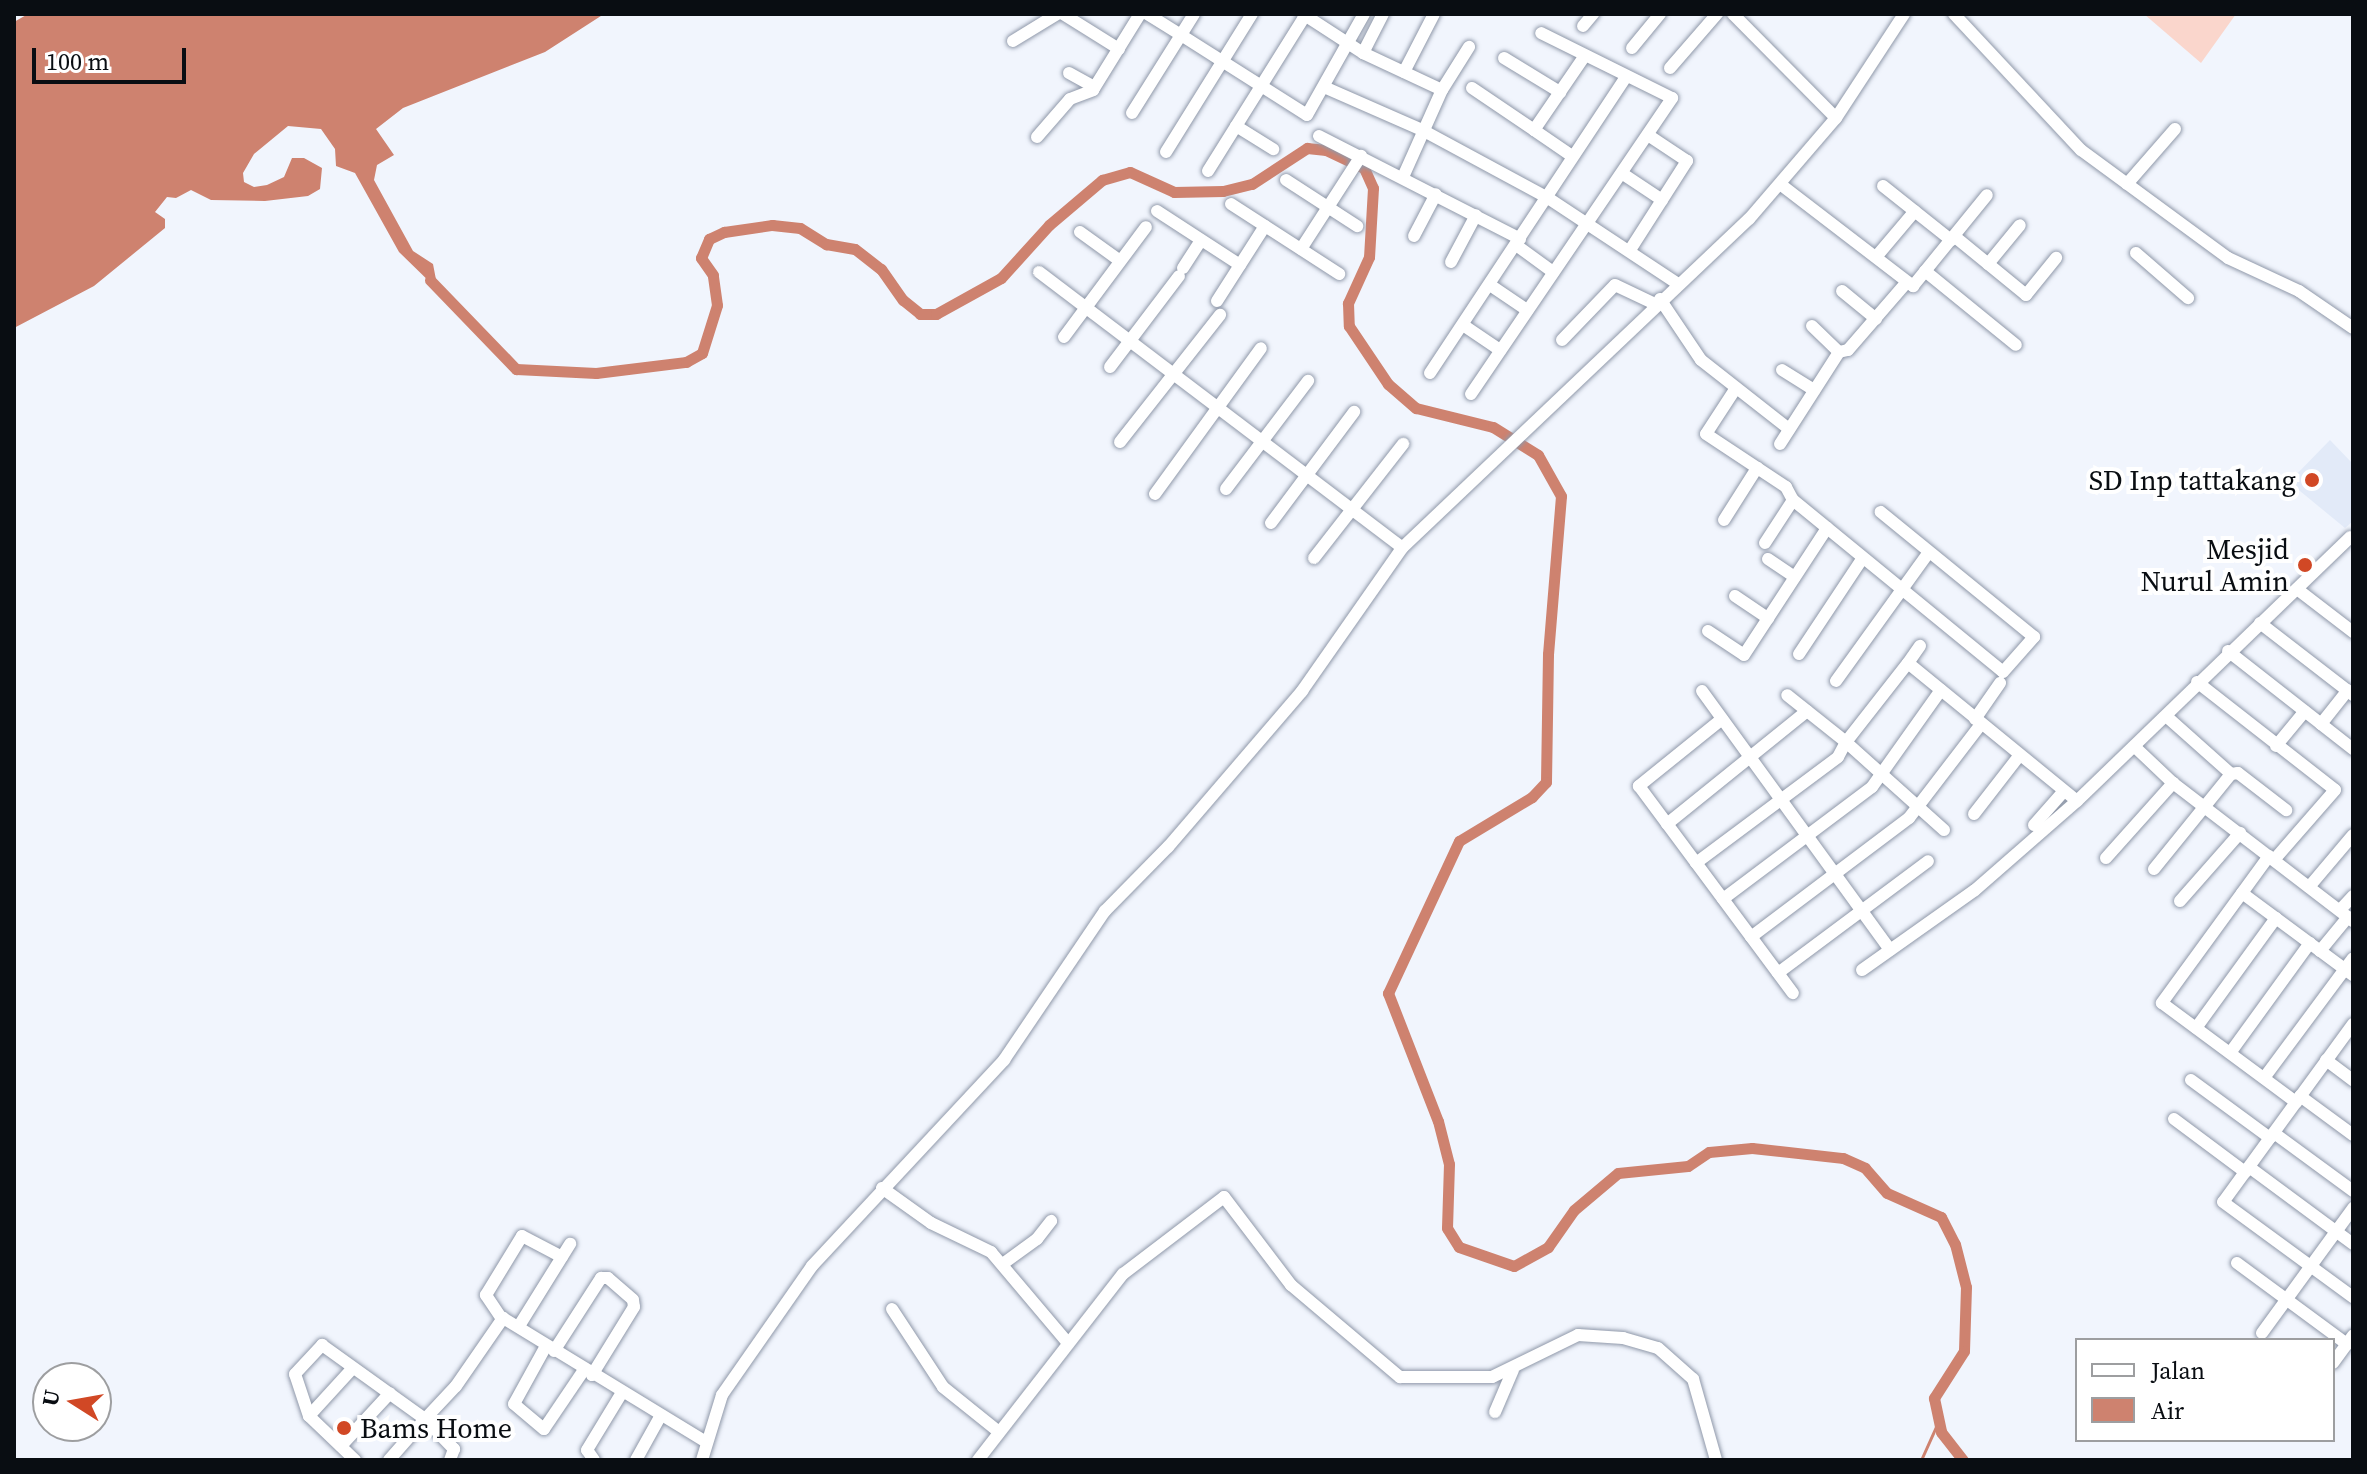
<!DOCTYPE html>
<html>
<head>
<meta charset="utf-8">
<style>
  body { margin:0 }
  #map { position:relative; width:2367px; height:1474px; overflow:hidden; background:#f1f5fd; font-family:"Source Serif 4",serif }
  div>[style] { position:absolute }
  .built>* { inset:0; background:#e2eaf8 }
  .green>* { inset:0; background:#fad6cc }
  .water>* { inset:0; background:#ce826f }
  .stream>* { height:3px; margin:-1.5px; padding:0 1.5px; transform-origin:1.5px; border-radius:1.5px; background:#ce826f }
  .canal>* { height:11px; margin:-5.5px; padding:0 5.5px; transform-origin:5.5px; border-radius:5.5px; background:#ce826f }
  .roads { filter:drop-shadow(0 0 2px #8f98a9) drop-shadow(0 0 2px #8f98a9) }
  .street>* { height:12px; margin:-6px; padding:0 6px; transform-origin:6px; border-radius:6px; background:#fff }
  .dots>* { width:22px; height:22px; translate:-50% -50%; box-sizing:border-box; border:4px solid #fff; border-radius:50% }
  span { translate:-50% -50%; white-space:nowrap; text-align:center; line-height:1.15; -webkit-text-stroke:8px #fff; paint-order:stroke }
  .poi-label { font-size:28px; color:#090d12 }
  .right { translate:-100% -50%; text-align:right }
  .left { translate:0 -50%; text-align:left }
  .frame { position:absolute; inset:0; border:16px solid #090d12; pointer-events:none }
  .legend { position:absolute; left:2075px; top:1338px; width:260px; height:104px; box-sizing:border-box; background:#fff; border:2px solid #9d9ea0; margin:0; padding:10px 14px; list-style:none; font-size:24px; color:#090d12 }
  .legend li { display:flex; align-items:center; gap:16px; height:40px }
  .legend b { width:40px; border:2px solid #9d9ea0 }
  .north { position:absolute; left:32px; top:1362px; width:80px; height:80px; box-sizing:border-box; background:#fff; border:2px solid #9d9ea0; border-radius:50%; rotate:281deg; font-size:22px; font-weight:700; line-height:32px; text-align:center; color:#090d12 }
  .north::after { content:''; display:block; margin:auto; width:28px; height:36px; background:#d14825; clip-path:polygon(50% 0,100% 100%,50% 72%,0 100%) }
  .scale { position:absolute; left:32px; top:48px; width:154px; height:36px; box-sizing:border-box; border:4px solid #090d12; border-top:0; padding-left:10px; font-size:24px; line-height:28px; white-space:nowrap; color:#090d12; -webkit-text-stroke:6px #fff; paint-order:stroke }
</style>
</head>
<body>
<div id="map">
  <div class="built">
    <i style="clip-path:polygon(2330px 440px,2353px 464px,2353px 521px,2345px 528px,2289px 482px)"></i>
  </div>
  <div class="green">
    <i style="clip-path:polygon(2144px 14px,2236px 14px,2201px 63px)"></i>
  </div>
  <div class="water">
    <i style="clip-path:polygon(28px 14px,604px 14px,545px 52px,403px 108px,376px 129px,394px 155px,377px 165px,374px 180px,413px 251px,433px 264px,438px 290px,399px 252px,355px 173px,336px 166px,335px 149px,321px 129px,288px 126px,254px 154px,243px 173px,244px 182px,254px 187px,267px 185px,284px 177px,292px 158px,304px 158px,322px 168px,320px 189px,308px 196px,265px 201px,211px 200px,191px 190px,176px 198px,167px 197px,155px 212px,165px 219px,165px 228px,94px 286px,14px 328px,14px 22px)"></i>
  </div>
  <div class="stream">
    <i style="left:1921px;top:1460px;width:44px;rotate:-65.8deg"></i>
  </div>
  <div class="canal">
    <i style="left:430px;top:280px;width:124px;rotate:46deg"></i>
    <i style="left:516px;top:369px;width:80px;rotate:2.9deg"></i>
    <i style="left:596px;top:373px;width:91px;rotate:-7deg"></i>
    <i style="left:686px;top:362px;width:18px;rotate:-29deg"></i>
    <i style="left:702px;top:353px;width:50px;rotate:-72.6deg"></i>
    <i style="left:717px;top:305px;width:30px;rotate:-98deg"></i>
    <i style="left:713px;top:275px;width:21px;rotate:-125deg"></i>
    <i style="left:701px;top:258px;width:21px;rotate:-67deg"></i>
    <i style="left:709px;top:239px;width:17px;rotate:-25deg"></i>
    <i style="left:724px;top:232px;width:49px;rotate:-8.3deg"></i>
    <i style="left:772px;top:225px;width:28px;rotate:6deg"></i>
    <i style="left:800px;top:228px;width:31px;rotate:32deg"></i>
    <i style="left:826px;top:244px;width:29px;rotate:10deg"></i>
    <i style="left:855px;top:249px;width:33px;rotate:38deg"></i>
    <i style="left:881px;top:269px;width:38px;rotate:55deg"></i>
    <i style="left:903px;top:300px;width:22px;rotate:39deg"></i>
    <i style="left:920px;top:314px;width:16px"></i>
    <i style="left:936px;top:314px;width:74px;rotate:-29deg"></i>
    <i style="left:1001px;top:278px;width:72px;rotate:-47.8deg"></i>
    <i style="left:1049px;top:225px;width:70px;rotate:-40.3deg"></i>
    <i style="left:1102px;top:180px;width:29px;rotate:-16deg"></i>
    <i style="left:1130px;top:172px;width:48px;rotate:24.4deg"></i>
    <i style="left:1174px;top:192px;width:49px;rotate:-1.2deg"></i>
    <i style="left:1223px;top:191px;width:30px;rotate:-14deg"></i>
    <i style="left:1252px;top:184px;width:66px;rotate:-33.2deg"></i>
    <i style="left:1307px;top:148px;width:19px;rotate:6deg"></i>
    <i style="left:1326px;top:150px;width:42px;rotate:25.3deg"></i>
    <i style="left:1364px;top:168px;width:22px;rotate:66deg"></i>
    <i style="left:1373px;top:188px;width:69px;rotate:93.3deg"></i>
    <i style="left:1369px;top:257px;width:51px;rotate:114.5deg"></i>
    <i style="left:1348px;top:303px;width:23px;rotate:88deg"></i>
    <i style="left:1349px;top:326px;width:70px;rotate:56.1deg"></i>
    <i style="left:1388px;top:384px;width:37px;rotate:41deg"></i>
    <i style="left:1416px;top:408px;width:79px;rotate:13.9deg"></i>
    <i style="left:1493px;top:427px;width:53px;rotate:31.9deg"></i>
    <i style="left:1538px;top:455px;width:47px;rotate:60.7deg"></i>
    <i style="left:1561px;top:496px;width:159px;rotate:94.7deg"></i>
    <i style="left:1548px;top:654px;width:128px;rotate:90.9deg"></i>
    <i style="left:1546px;top:782px;width:21px;rotate:133deg"></i>
    <i style="left:1532px;top:797px;width:85px;rotate:148.9deg"></i>
    <i style="left:1459px;top:841px;width:168px;rotate:115deg"></i>
    <i style="left:1388px;top:993px;width:137px;rotate:68.7deg"></i>
    <i style="left:1438px;top:1121px;width:44px;rotate:75.7deg"></i>
    <i style="left:1449px;top:1164px;width:64px;rotate:91.8deg"></i>
    <i style="left:1447px;top:1228px;width:22px;rotate:58deg"></i>
    <i style="left:1459px;top:1247px;width:58px;rotate:19.1deg"></i>
    <i style="left:1514px;top:1266px;width:39px;rotate:-29deg"></i>
    <i style="left:1548px;top:1247px;width:45px;rotate:-54.9deg"></i>
    <i style="left:1574px;top:1210px;width:57px;rotate:-40.1deg"></i>
    <i style="left:1618px;top:1173px;width:70px;rotate:-5.7deg"></i>
    <i style="left:1688px;top:1166px;width:25px;rotate:-34deg"></i>
    <i style="left:1709px;top:1152px;width:43px;rotate:-5.3deg"></i>
    <i style="left:1752px;top:1148px;width:92px;rotate:6.3deg"></i>
    <i style="left:1843px;top:1158px;width:24px;rotate:24deg"></i>
    <i style="left:1865px;top:1168px;width:33px;rotate:49deg"></i>
    <i style="left:1887px;top:1193px;width:59px;rotate:24deg"></i>
    <i style="left:1941px;top:1217px;width:30px;rotate:63deg"></i>
    <i style="left:1955px;top:1244px;width:44px;rotate:75.7deg"></i>
    <i style="left:1966px;top:1287px;width:64px;rotate:91.8deg"></i>
    <i style="left:1964px;top:1351px;width:56px;rotate:122.6deg"></i>
    <i style="left:1934px;top:1398px;width:35px;rotate:78deg"></i>
    <i style="left:1941px;top:1432px;width:36px;rotate:52deg"></i>
  </div>
  <div class="roads">
    <div class="street">
      <i style="left:1063px;top:14px;width:66px;rotate:32deg"></i>
      <i style="left:1194px;top:14px;width:25px;rotate:122deg"></i>
      <i style="left:1181px;top:35px;width:149px;rotate:32.4deg"></i>
      <i style="left:1307px;top:115px;width:116px;rotate:-60.6deg"></i>
      <i style="left:1303px;top:14px;width:72px;rotate:33deg"></i>
      <i style="left:1363px;top:53px;width:87px;rotate:25.1deg"></i>
      <i style="left:1733px;top:14px;width:146px;rotate:45.3deg"></i>
      <i style="left:1954px;top:14px;width:186px;rotate:47deg"></i>
      <i style="left:2081px;top:150px;width:182px;rotate:36.3deg"></i>
      <i style="left:2228px;top:258px;width:78px;rotate:24.9deg"></i>
      <i style="left:2299px;top:291px;width:65px;rotate:34.4deg"></i>
      <i style="left:1583px;top:26px;width:16px;rotate:-50deg"></i>
      <i style="left:1013px;top:41px;width:52px;rotate:-31.5deg"></i>
      <i style="left:1632px;top:48px;width:44px;rotate:-50.5deg"></i>
      <i style="left:1363px;top:53px;width:44px;rotate:-62.9deg"></i>
      <i style="left:1504px;top:58px;width:66px;rotate:31.3deg"></i>
      <i style="left:1670px;top:68px;width:72px;rotate:-49deg"></i>
      <i style="left:1404px;top:72px;width:65px;rotate:-62.7deg"></i>
      <i style="left:1069px;top:73px;width:29px;rotate:29deg"></i>
      <i style="left:1324px;top:87px;width:109px;rotate:23.7deg"></i>
      <i style="left:1424px;top:131px;width:141px;rotate:28.4deg"></i>
      <i style="left:1548px;top:198px;width:156px;rotate:33.5deg"></i>
      <i style="left:1472px;top:88px;width:75px;rotate:34.1deg"></i>
      <i style="left:1534px;top:130px;width:88px;rotate:-55.6deg"></i>
      <i style="left:1132px;top:113px;width:92px;rotate:-57.9deg"></i>
      <i style="left:1181px;top:35px;width:39px;rotate:-148deg"></i>
      <i style="left:1236px;top:126px;width:44px;rotate:31.9deg"></i>
      <i style="left:1534px;top:130px;width:46px;rotate:34.4deg"></i>
      <i style="left:1319px;top:136px;width:226px;rotate:27.1deg"></i>
      <i style="left:1037px;top:137px;width:50px;rotate:-49deg"></i>
      <i style="left:1070px;top:99px;width:25px;rotate:-21deg"></i>
      <i style="left:1093px;top:90px;width:89px;rotate:-58.3deg"></i>
      <i style="left:1166px;top:152px;width:163px;rotate:-58.1deg"></i>
      <i style="left:1208px;top:171px;width:185px;rotate:-58deg"></i>
      <i style="left:1623px;top:174px;width:47px;rotate:33.7deg"></i>
      <i style="left:1403px;top:177px;width:95px;rotate:-65.9deg"></i>
      <i style="left:1442px;top:90px;width:51px;rotate:-57.9deg"></i>
      <i style="left:1286px;top:180px;width:85px;rotate:32.9deg"></i>
      <i style="left:1780px;top:184px;width:168px;rotate:37.5deg"></i>
      <i style="left:1913px;top:286px;width:117px;rotate:-50.9deg"></i>
      <i style="left:2127px;top:184px;width:73px;rotate:-48.9deg"></i>
      <i style="left:1883px;top:186px;width:87px;rotate:38.5deg"></i>
      <i style="left:1231px;top:204px;width:129px;rotate:32.9deg"></i>
      <i style="left:1157px;top:211px;width:99px;rotate:33deg"></i>
      <i style="left:1080px;top:232px;width:49px;rotate:35.9deg"></i>
      <i style="left:1414px;top:236px;width:47px;rotate:-62.4deg"></i>
      <i style="left:1954px;top:236px;width:93px;rotate:39.3deg"></i>
      <i style="left:2026px;top:295px;width:48px;rotate:-51deg"></i>
      <i style="left:1516px;top:245px;width:46px;rotate:36.1deg"></i>
      <i style="left:1301px;top:249px;width:111px;rotate:-57.2deg"></i>
      <i style="left:1630px;top:250px;width:106px;rotate:-57.4deg"></i>
      <i style="left:1687px;top:161px;width:47px;rotate:-146.3deg"></i>
      <i style="left:2136px;top:253px;width:69px;rotate:40.9deg"></i>
      <i style="left:1876px;top:257px;width:60px;rotate:-49.7deg"></i>
      <i style="left:1451px;top:262px;width:53px;rotate:-62deg"></i>
      <i style="left:1988px;top:264px;width:50px;rotate:-50.6deg"></i>
      <i style="left:1183px;top:268px;width:33px;rotate:-57deg"></i>
      <i style="left:1925px;top:271px;width:117px;rotate:39.1deg"></i>
      <i style="left:1039px;top:272px;width:456px;rotate:37.2deg"></i>
      <i style="left:1490px;top:285px;width:45px;rotate:34deg"></i>
      <i style="left:1842px;top:291px;width:44px;rotate:39.5deg"></i>
      <i style="left:1660px;top:299px;width:73px;rotate:56.1deg"></i>
      <i style="left:1701px;top:360px;width:112px;rotate:38.1deg"></i>
      <i style="left:1217px;top:301px;width:89px;rotate:-57.4deg"></i>
      <i style="left:1463px;top:325px;width:45px;rotate:34deg"></i>
      <i style="left:1812px;top:326px;width:37px;rotate:44deg"></i>
      <i style="left:1064px;top:337px;width:137px;rotate:-53.3deg"></i>
      <i style="left:1562px;top:340px;width:76px;rotate:-46.1deg"></i>
      <i style="left:1615px;top:285px;width:44px;rotate:25.4deg"></i>
      <i style="left:1110px;top:367px;width:114px;rotate:-52.8deg"></i>
      <i style="left:1782px;top:370px;width:38px;rotate:32deg"></i>
      <i style="left:1430px;top:373px;width:355px;rotate:-56.5deg"></i>
      <i style="left:1734px;top:391px;width:51px;rotate:123.1deg"></i>
      <i style="left:1706px;top:434px;width:96px;rotate:33.5deg"></i>
      <i style="left:1786px;top:487px;width:15px;rotate:62deg"></i>
      <i style="left:1793px;top:500px;width:271px;rotate:39.3deg"></i>
      <i style="left:2003px;top:672px;width:47px;rotate:-48.5deg"></i>
      <i style="left:2034px;top:637px;width:198px;rotate:-140.8deg"></i>
      <i style="left:1471px;top:394px;width:358px;rotate:-55.8deg"></i>
      <i style="left:1672px;top:98px;width:146px;rotate:-153.6deg"></i>
      <i style="left:1120px;top:442px;width:162px;rotate:-51.8deg"></i>
      <i style="left:1780px;top:444px;width:109px;rotate:-57.3deg"></i>
      <i style="left:1839px;top:352px;width:9px;rotate:-13deg"></i>
      <i style="left:1848px;top:350px;width:90px;rotate:-49.1deg"></i>
      <i style="left:1226px;top:489px;width:136px;rotate:-52.8deg"></i>
      <i style="left:1155px;top:494px;width:180px;rotate:-54deg"></i>
      <i style="left:1724px;top:520px;width:62px;rotate:-57.6deg"></i>
      <i style="left:1271px;top:523px;width:139px;rotate:-53.2deg"></i>
      <i style="left:1765px;top:543px;width:51px;rotate:-56.9deg"></i>
      <i style="left:1314px;top:558px;width:145px;rotate:-52deg"></i>
      <i style="left:1768px;top:559px;width:32px;rotate:34deg"></i>
      <i style="left:2297px;top:589px;width:71px;rotate:37.5deg"></i>
      <i style="left:1735px;top:596px;width:40px;rotate:34deg"></i>
      <i style="left:2260px;top:623px;width:118px;rotate:37.7deg"></i>
      <i style="left:1708px;top:631px;width:43px;rotate:33.7deg"></i>
      <i style="left:1744px;top:655px;width:152px;rotate:-56.8deg"></i>
      <i style="left:2228px;top:651px;width:118px;rotate:38.1deg"></i>
      <i style="left:2321px;top:724px;width:43px;rotate:-51.5deg"></i>
      <i style="left:1799px;top:654px;width:114px;rotate:-56.4deg"></i>
      <i style="left:1908px;top:663px;width:21px;rotate:-55deg"></i>
      <i style="left:1836px;top:681px;width:159px;rotate:-54.2deg"></i>
      <i style="left:2197px;top:682px;width:175px;rotate:38deg"></i>
      <i style="left:2335px;top:790px;width:93px;rotate:131.1deg"></i>
      <i style="left:1702px;top:691px;width:320px;rotate:54deg"></i>
      <i style="left:2166px;top:716px;width:87px;rotate:41.7deg"></i>
      <i style="left:2231px;top:774px;width:7px;rotate:-8deg"></i>
      <i style="left:2238px;top:773px;width:61px;rotate:37.6deg"></i>
      <i style="left:1722px;top:719px;width:107px;rotate:141.1deg"></i>
      <i style="left:1639px;top:786px;width:258px;rotate:53.4deg"></i>
      <i style="left:1975px;top:719px;width:44px;rotate:-55.2deg"></i>
      <i style="left:2321px;top:724px;width:41px;rotate:38deg"></i>
      <i style="left:2276px;top:746px;width:45px;rotate:-50.4deg"></i>
      <i style="left:2136px;top:748px;width:51px;rotate:43.4deg"></i>
      <i style="left:2173px;top:783px;width:227px;rotate:37.5deg"></i>
      <i style="left:1974px;top:814px;width:73px;rotate:-52.2deg"></i>
      <i style="left:1667px;top:824px;width:180px;rotate:-38.9deg"></i>
      <i style="left:2034px;top:825px;width:45px;rotate:-48.6deg"></i>
      <i style="left:1944px;top:830px;width:132px;rotate:-138.1deg"></i>
      <i style="left:1846px;top:742px;width:100px;rotate:-51.9deg"></i>
      <i style="left:1908px;top:663px;width:218px;rotate:39.2deg"></i>
      <i style="left:2269px;top:856px;width:182px;rotate:126.1deg"></i>
      <i style="left:2162px;top:1003px;width:167px;rotate:36.5deg"></i>
      <i style="left:2106px;top:858px;width:101px;rotate:-48.2deg"></i>
      <i style="left:1696px;top:863px;width:177px;rotate:-36.7deg"></i>
      <i style="left:1838px;top:757px;width:17px;rotate:-62deg"></i>
      <i style="left:1846px;top:742px;width:75px;rotate:-141.5deg"></i>
      <i style="left:2154px;top:869px;width:122px;rotate:-51deg"></i>
      <i style="left:2309px;top:887px;width:68px;rotate:-49.8deg"></i>
      <i style="left:2242px;top:893px;width:138px;rotate:36.5deg"></i>
      <i style="left:1723px;top:899px;width:186px;rotate:-36.9deg"></i>
      <i style="left:1872px;top:787px;width:119px;rotate:-54.6deg"></i>
      <i style="left:2180px;top:901px;width:91px;rotate:-48.6deg"></i>
      <i style="left:2340px;top:910px;width:19px;rotate:-47deg"></i>
      <i style="left:1751px;top:937px;width:198px;rotate:-37deg"></i>
      <i style="left:1909px;top:818px;width:118px;rotate:-52.5deg"></i>
      <i style="left:2320px;top:951px;width:44px;rotate:-50.5deg"></i>
      <i style="left:1862px;top:970px;width:138px;rotate:-35.3deg"></i>
      <i style="left:1975px;top:890px;width:135px;rotate:-41.1deg"></i>
      <i style="left:2077px;top:801px;width:380px;rotate:-44deg"></i>
      <i style="left:1778px;top:973px;width:187px;rotate:-36.7deg"></i>
      <i style="left:2353px;top:1024px;width:220px;rotate:126.1deg"></i>
      <i style="left:2223px;top:1202px;width:161px;rotate:36.2deg"></i>
      <i style="left:2196px;top:1028px;width:136px;rotate:-54deg"></i>
      <i style="left:2230px;top:1053px;width:136px;rotate:-54deg"></i>
      <i style="left:2326px;top:1060px;width:34px;rotate:37deg"></i>
      <i style="left:2264px;top:1078px;width:149px;rotate:-53.4deg"></i>
      <i style="left:2191px;top:1080px;width:98px;rotate:36.3deg"></i>
      <i style="left:2300px;top:1096px;width:66px;rotate:36.3deg"></i>
      <i style="left:2174px;top:1119px;width:89px;rotate:36.7deg"></i>
      <i style="left:2274px;top:1133px;width:98px;rotate:36.3deg"></i>
      <i style="left:2249px;top:1167px;width:129px;rotate:36.5deg"></i>
      <i style="left:882px;top:1188px;width:60px;rotate:35.5deg"></i>
      <i style="left:931px;top:1223px;width:67px;rotate:25.8deg"></i>
      <i style="left:991px;top:1252px;width:119px;rotate:49.8deg"></i>
      <i style="left:1004px;top:1263px;width:41px;rotate:-36deg"></i>
      <i style="left:1037px;top:1239px;width:23px;rotate:-52deg"></i>
      <i style="left:2237px;top:1263px;width:137px;rotate:36.4deg"></i>
      <i style="left:892px;top:1309px;width:93px;rotate:56.8deg"></i>
      <i style="left:943px;top:1387px;width:72px;rotate:38.8deg"></i>
      <i style="left:502px;top:1319px;width:29px;rotate:-124deg"></i>
      <i style="left:486px;top:1295px;width:69px;rotate:-58.6deg"></i>
      <i style="left:522px;top:1236px;width:45px;rotate:27.7deg"></i>
      <i style="left:519px;top:1326px;width:97px;rotate:-58.1deg"></i>
      <i style="left:2262px;top:1333px;width:155px;rotate:-53.9deg"></i>
      <i style="left:546px;top:1346px;width:66px;rotate:118.9deg"></i>
      <i style="left:514px;top:1404px;width:39px;rotate:40deg"></i>
      <i style="left:544px;top:1429px;width:71px;rotate:-55.9deg"></i>
      <i style="left:554px;top:1351px;width:87px;rotate:-57.2deg"></i>
      <i style="left:601px;top:1278px;width:7px"></i>
      <i style="left:608px;top:1278px;width:33px;rotate:41deg"></i>
      <i style="left:633px;top:1300px;width:7px;rotate:82deg"></i>
      <i style="left:634px;top:1307px;width:80px;rotate:121.7deg"></i>
      <i style="left:2333px;top:1363px;width:34px;rotate:-54deg"></i>
      <i style="left:351px;top:1370px;width:62px;rotate:132.4deg"></i>
      <i style="left:309px;top:1416px;width:44px;rotate:-108.4deg"></i>
      <i style="left:295px;top:1374px;width:40px;rotate:-47deg"></i>
      <i style="left:322px;top:1345px;width:127px;rotate:35.7deg"></i>
      <i style="left:425px;top:1419px;width:45px;rotate:-46.8deg"></i>
      <i style="left:456px;top:1386px;width:83px;rotate:-55.3deg"></i>
      <i style="left:503px;top:1318px;width:238px;rotate:31.4deg"></i>
      <i style="left:1495px;top:1412px;width:46px;rotate:-66.8deg"></i>
      <i style="left:309px;top:1416px;width:64px;rotate:43.7deg"></i>
      <i style="left:341px;top:1446px;width:72px;rotate:-47.2deg"></i>
      <i style="left:389px;top:1460px;width:55px;rotate:-48.7deg"></i>
      <i style="left:425px;top:1419px;width:42px;rotate:46deg"></i>
      <i style="left:454px;top:1449px;width:12px;rotate:110deg"></i>
      <i style="left:594px;top:1460px;width:12px;rotate:-125deg"></i>
      <i style="left:587px;top:1450px;width:66px;rotate:-58.7deg"></i>
      <i style="left:636px;top:1460px;width:51px;rotate:-60.9deg"></i>
      <i style="left:702px;top:1460px;width:68px;rotate:-72.9deg"></i>
      <i style="left:722px;top:1395px;width:157px;rotate:-55.1deg"></i>
      <i style="left:812px;top:1266px;width:282px;rotate:-47deg"></i>
      <i style="left:1004px;top:1060px;width:180px;rotate:-55.9deg"></i>
      <i style="left:1105px;top:911px;width:90px;rotate:-45.5deg"></i>
      <i style="left:1168px;top:847px;width:206px;rotate:-49.3deg"></i>
      <i style="left:1302px;top:691px;width:174px;rotate:-55deg"></i>
      <i style="left:1402px;top:548px;width:478px;rotate:-43.5deg"></i>
      <i style="left:1749px;top:219px;width:133px;rotate:-49.3deg"></i>
      <i style="left:1836px;top:118px;width:124px;rotate:-56.8deg"></i>
      <i style="left:978px;top:1460px;width:236px;rotate:-52.1deg"></i>
      <i style="left:1123px;top:1274px;width:127px;rotate:-37.3deg"></i>
      <i style="left:1224px;top:1197px;width:111px;rotate:52.7deg"></i>
      <i style="left:1291px;top:1285px;width:143px;rotate:40.2deg"></i>
      <i style="left:1400px;top:1377px;width:92px"></i>
      <i style="left:1492px;top:1377px;width:96px;rotate:-26deg"></i>
      <i style="left:1578px;top:1335px;width:45px;rotate:3.8deg"></i>
      <i style="left:1623px;top:1338px;width:36px;rotate:16deg"></i>
      <i style="left:1658px;top:1348px;width:47px;rotate:41.5deg"></i>
      <i style="left:1693px;top:1379px;width:84px;rotate:74.1deg"></i>
    </div>
  </div>
  <div class="dots">
    <i style="left:2312px;top:480px;background:#d14825"></i>
    <i style="left:2305px;top:565px;background:#d14825"></i>
    <i style="left:344px;top:1428px;background:#d14825"></i>
  </div>
  <div class="poi-label">
    <span class="right" style="left:2296px;top:480px">SD Inp tattakang</span>
    <span class="right" style="left:2289px;top:565px">Mesjid<br>Nurul Amin</span>
    <span class="left" style="left:360px;top:1428px">Bams Home</span>
  </div>
  <div class="frame"></div>
  <ul class="legend">
  <li><b style="height:10px;background:#fff"></b>Jalan</li>
  <li><b style="height:22px;background:#ce826f"></b>Air</li>
  </ul>
  <div class="north">U</div>
  <div class="scale">100 m</div>
</div>
</body>
</html>
